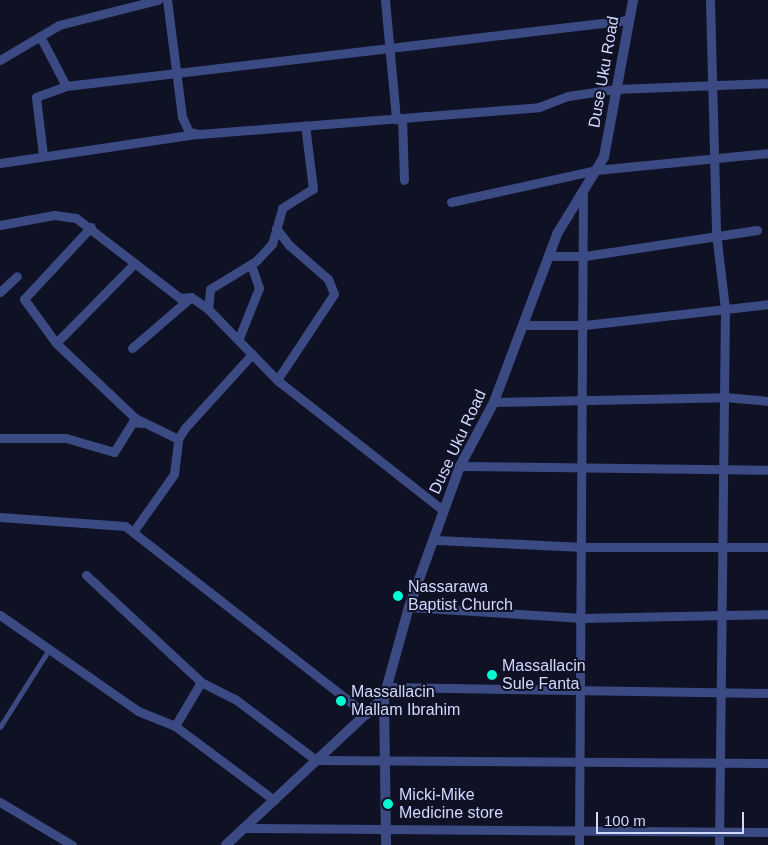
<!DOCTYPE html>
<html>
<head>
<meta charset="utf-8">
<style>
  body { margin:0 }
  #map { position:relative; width:768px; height:845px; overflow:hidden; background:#0f1124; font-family:Arial,sans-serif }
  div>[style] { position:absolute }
  .service>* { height:4.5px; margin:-2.25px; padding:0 2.25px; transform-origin:2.25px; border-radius:2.25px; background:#3b4a83 }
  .minor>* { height:9px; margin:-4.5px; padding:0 4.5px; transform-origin:4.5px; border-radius:4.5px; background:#3b4a83 }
  .tertiary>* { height:10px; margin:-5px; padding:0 5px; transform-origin:5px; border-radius:5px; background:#3b4a83 }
  .dots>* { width:14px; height:14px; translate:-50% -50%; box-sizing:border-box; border:2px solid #0f1124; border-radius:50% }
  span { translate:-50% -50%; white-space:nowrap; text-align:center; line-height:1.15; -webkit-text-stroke:4px #0f1124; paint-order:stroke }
  .street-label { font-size:16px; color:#d3d9fe }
  .poi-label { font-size:16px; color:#d3d9fe }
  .left { translate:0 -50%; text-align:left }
  .scale { position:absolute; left:596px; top:812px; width:148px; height:22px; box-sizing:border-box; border:2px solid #d3d9fe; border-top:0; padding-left:6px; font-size:15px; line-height:18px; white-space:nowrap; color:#d3d9fe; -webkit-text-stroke:4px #0f1124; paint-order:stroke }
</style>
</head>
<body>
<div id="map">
  <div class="service">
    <i style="left:0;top:727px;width:93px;rotate:-57.7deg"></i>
  </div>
  <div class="minor">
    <i style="left:167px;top:0;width:118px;rotate:82.7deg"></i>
    <i style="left:182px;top:117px;width:17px;rotate:65deg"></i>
    <i style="left:189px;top:132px;width:10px;rotate:11deg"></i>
    <i style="left:199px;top:134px;width:341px;rotate:-4.5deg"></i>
    <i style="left:539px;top:107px;width:31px;rotate:-21deg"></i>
    <i style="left:568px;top:96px;width:48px;rotate:-8.5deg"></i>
    <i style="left:615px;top:89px;width:153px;rotate:-2.2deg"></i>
    <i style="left:385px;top:0;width:120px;rotate:84.7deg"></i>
    <i style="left:710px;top:0;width:233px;rotate:88.5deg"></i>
    <i style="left:716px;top:233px;width:77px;rotate:83.2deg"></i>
    <i style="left:725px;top:309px;width:536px;rotate:90.64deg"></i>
    <i style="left:40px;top:36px;width:56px;rotate:62.5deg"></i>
    <i style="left:66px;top:86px;width:566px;rotate:-6.7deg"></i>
    <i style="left:0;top:60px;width:69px;rotate:-30.7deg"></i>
    <i style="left:59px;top:25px;width:102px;rotate:-14.2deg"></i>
    <i style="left:402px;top:118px;width:62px;rotate:88.2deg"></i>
    <i style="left:43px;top:155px;width:58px;rotate:-96.9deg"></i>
    <i style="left:36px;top:97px;width:32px;rotate:-20deg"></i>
    <i style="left:0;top:163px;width:198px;rotate:-8.4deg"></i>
    <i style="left:451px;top:202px;width:148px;rotate:-12.4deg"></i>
    <i style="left:596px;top:170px;width:173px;rotate:-5.6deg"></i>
    <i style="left:0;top:225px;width:55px;rotate:-10.5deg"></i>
    <i style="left:54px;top:215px;width:22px;rotate:8deg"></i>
    <i style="left:76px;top:218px;width:131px;rotate:37.6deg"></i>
    <i style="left:180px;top:298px;width:11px;rotate:-5deg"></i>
    <i style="left:191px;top:297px;width:21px;rotate:35deg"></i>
    <i style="left:208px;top:309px;width:99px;rotate:45.8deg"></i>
    <i style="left:277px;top:380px;width:211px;rotate:38.1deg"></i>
    <i style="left:91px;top:227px;width:98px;rotate:132.9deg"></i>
    <i style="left:24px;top:299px;width:54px;rotate:54deg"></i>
    <i style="left:56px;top:343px;width:109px;rotate:43.5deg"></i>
    <i style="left:135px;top:418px;width:48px;rotate:26deg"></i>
    <i style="left:276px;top:228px;width:21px;rotate:53deg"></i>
    <i style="left:289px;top:245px;width:52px;rotate:41.1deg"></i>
    <i style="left:328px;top:279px;width:16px;rotate:68deg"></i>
    <i style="left:334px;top:294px;width:103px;rotate:123.5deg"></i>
    <i style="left:549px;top:256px;width:36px"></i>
    <i style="left:585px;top:256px;width:174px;rotate:-8.6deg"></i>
    <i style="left:0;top:292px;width:23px;rotate:-43deg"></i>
    <i style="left:208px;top:309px;width:20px;rotate:-84deg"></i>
    <i style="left:210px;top:289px;width:54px;rotate:-31.3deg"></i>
    <i style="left:256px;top:261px;width:23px;rotate:-47deg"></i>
    <i style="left:272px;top:244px;width:37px;rotate:-74deg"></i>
    <i style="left:282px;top:208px;width:36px;rotate:-32deg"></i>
    <i style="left:313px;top:189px;width:64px;rotate:-97.1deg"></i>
    <i style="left:523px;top:325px;width:62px"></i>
    <i style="left:585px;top:325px;width:184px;rotate:-6.5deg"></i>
    <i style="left:239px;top:338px;width:54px;rotate:-68.2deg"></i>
    <i style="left:259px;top:288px;width:24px;rotate:-109deg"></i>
    <i style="left:56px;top:343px;width:110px;rotate:-45.4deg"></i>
    <i style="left:132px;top:348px;width:78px;rotate:-40.8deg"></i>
    <i style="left:494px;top:402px;width:231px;rotate:-1.2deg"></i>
    <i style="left:725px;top:397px;width:43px;rotate:5.3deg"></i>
    <i style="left:0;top:438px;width:66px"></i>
    <i style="left:66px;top:438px;width:50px;rotate:16.3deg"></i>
    <i style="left:114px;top:452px;width:36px;rotate:-58deg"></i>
    <i style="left:133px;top:422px;width:9px;rotate:6deg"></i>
    <i style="left:460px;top:466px;width:308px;rotate:0.7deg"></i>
    <i style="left:0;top:517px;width:125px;rotate:4.1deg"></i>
    <i style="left:125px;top:526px;width:306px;rotate:38deg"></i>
    <i style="left:133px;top:532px;width:71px;rotate:-54.7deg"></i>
    <i style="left:174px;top:474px;width:35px;rotate:-83deg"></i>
    <i style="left:178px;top:439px;width:13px;rotate:-58deg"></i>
    <i style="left:185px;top:428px;width:100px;rotate:-47.8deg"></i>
    <i style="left:436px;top:540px;width:147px;rotate:2.7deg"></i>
    <i style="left:583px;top:547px;width:185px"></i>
    <i style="left:86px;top:575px;width:157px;rotate:42.9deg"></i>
    <i style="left:201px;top:682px;width:38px;rotate:27deg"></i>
    <i style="left:235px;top:699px;width:101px;rotate:37deg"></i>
    <i style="left:316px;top:760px;width:452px;rotate:0.4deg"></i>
    <i style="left:409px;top:607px;width:174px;rotate:3.6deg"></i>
    <i style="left:583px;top:618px;width:185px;rotate:-1.2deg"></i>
    <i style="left:0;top:615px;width:168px;rotate:34.8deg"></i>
    <i style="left:138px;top:711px;width:40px;rotate:22deg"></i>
    <i style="left:175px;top:726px;width:124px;rotate:36.8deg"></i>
    <i style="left:388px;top:687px;width:380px;rotate:0.9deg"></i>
    <i style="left:175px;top:726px;width:51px;rotate:-59.4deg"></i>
    <i style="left:0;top:802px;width:84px;rotate:30.8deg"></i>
    <i style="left:244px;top:828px;width:524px;rotate:0.44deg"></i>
    <i style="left:579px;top:845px;width:651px;rotate:-89.65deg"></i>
  </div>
  <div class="tertiary">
    <i style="left:384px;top:697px;width:148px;rotate:89.2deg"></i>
    <i style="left:226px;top:845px;width:216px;rotate:-43.1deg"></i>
    <i style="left:384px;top:697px;width:93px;rotate:-74.5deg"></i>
    <i style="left:409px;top:607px;width:150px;rotate:-70.1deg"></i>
    <i style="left:460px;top:466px;width:72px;rotate:-62deg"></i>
    <i style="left:494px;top:402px;width:179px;rotate:-69.4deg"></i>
    <i style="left:557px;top:234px;width:90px;rotate:-58.6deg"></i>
    <i style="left:604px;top:157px;width:160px;rotate:-79.5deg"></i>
  </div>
  <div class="dots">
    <i style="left:398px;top:596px;background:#04fad3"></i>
    <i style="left:492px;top:675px;background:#04fad3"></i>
    <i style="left:341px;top:701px;background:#04fad3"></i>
    <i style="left:388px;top:804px;background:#04fad3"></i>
  </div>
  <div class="street-label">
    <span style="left:604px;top:72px;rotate:-80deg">Duse Uku Road</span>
    <span style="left:458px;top:442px;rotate:-65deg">Duse Uku Road</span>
  </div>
  <div class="poi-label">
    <span class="left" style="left:408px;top:596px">Nassarawa<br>Baptist Church</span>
    <span class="left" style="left:502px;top:675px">Massallacin<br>Sule Fanta</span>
    <span class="left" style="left:351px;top:701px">Massallacin<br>Mallam Ibrahim</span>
    <span class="left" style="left:399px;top:804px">Micki-Mike<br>Medicine store</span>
  </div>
  <div class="scale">100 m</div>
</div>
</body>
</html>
